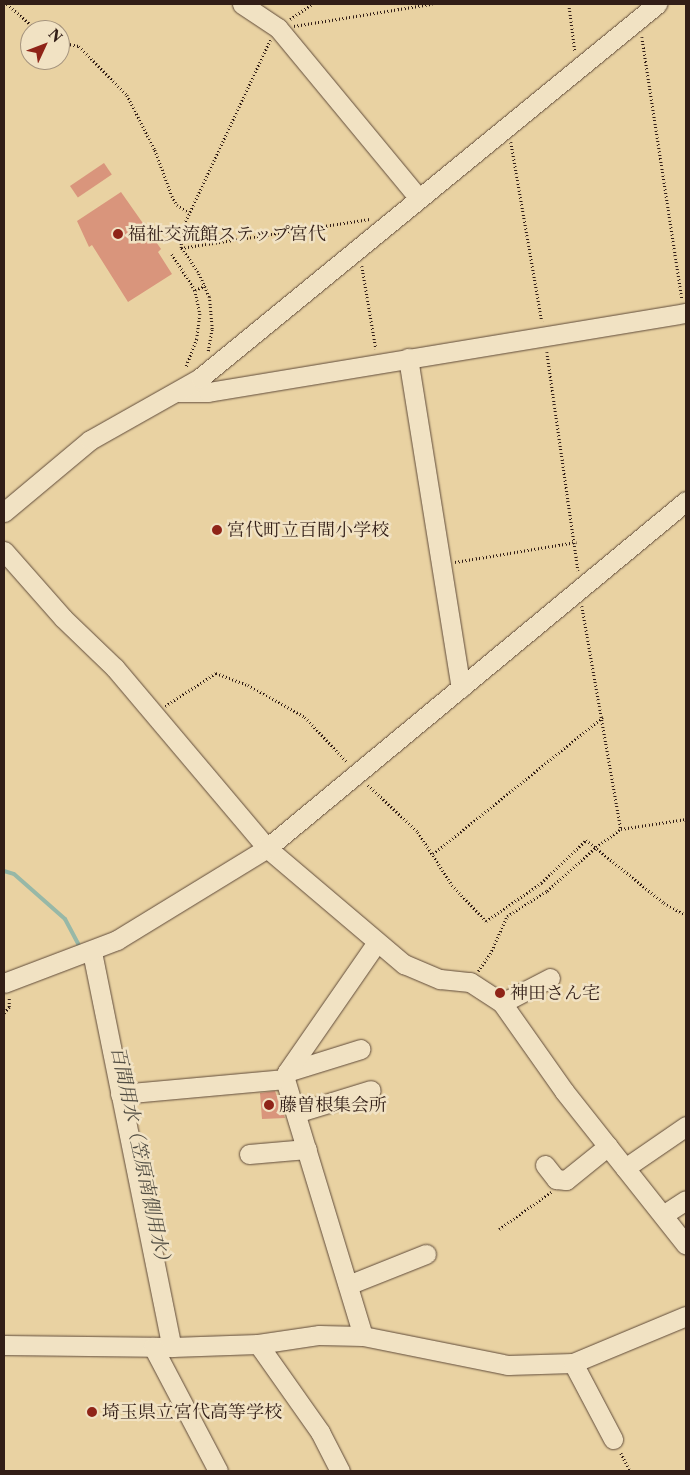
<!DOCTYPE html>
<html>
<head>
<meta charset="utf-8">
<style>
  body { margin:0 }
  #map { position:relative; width:690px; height:1475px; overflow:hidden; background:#e9d2a2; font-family:"Libre Caslon Text","Noto Serif JP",serif }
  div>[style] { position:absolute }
  .stream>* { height:4px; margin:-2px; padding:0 2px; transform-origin:2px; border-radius:2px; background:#97b8a7 }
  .building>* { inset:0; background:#d9957c; transform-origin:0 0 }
  .path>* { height:2.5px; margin-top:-1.25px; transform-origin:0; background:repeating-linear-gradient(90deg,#321e17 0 1px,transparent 0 3.5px) }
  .roads { filter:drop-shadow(0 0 1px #604b3a) drop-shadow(0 0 1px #604b3a) }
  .minor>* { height:19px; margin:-9.5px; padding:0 9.5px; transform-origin:9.5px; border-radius:9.5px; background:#f1e2c3 }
  .dots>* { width:14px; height:14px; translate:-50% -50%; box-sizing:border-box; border:2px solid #f1e2c3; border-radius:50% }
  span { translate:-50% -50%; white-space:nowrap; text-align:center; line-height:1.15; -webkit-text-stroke:5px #f1e2c3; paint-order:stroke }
  .poi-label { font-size:18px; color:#321e17 }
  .left { translate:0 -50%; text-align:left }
  .water-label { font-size:19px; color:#504c42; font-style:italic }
  .frame { position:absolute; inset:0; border:5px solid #321e17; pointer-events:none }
  .north { position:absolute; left:20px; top:20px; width:50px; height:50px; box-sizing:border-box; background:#f1e2c3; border:1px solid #a5947e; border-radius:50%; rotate:47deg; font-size:14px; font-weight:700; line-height:20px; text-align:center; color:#321e17 }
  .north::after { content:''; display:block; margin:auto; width:18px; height:22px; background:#8f2418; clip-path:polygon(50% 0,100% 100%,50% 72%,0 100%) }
</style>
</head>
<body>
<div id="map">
  <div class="stream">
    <i style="left:4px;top:871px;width:10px;rotate:17deg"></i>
    <i style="left:14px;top:874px;width:68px;rotate:41.4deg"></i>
    <i style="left:65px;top:919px;width:34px;rotate:62deg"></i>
  </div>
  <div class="building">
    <i style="left:104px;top:163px;width:14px;height:41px;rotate:56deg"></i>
    <i style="clip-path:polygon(121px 192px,161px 249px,158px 252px,172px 274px,128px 302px,92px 245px,89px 247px,77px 221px)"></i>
    <i style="clip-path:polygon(275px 1091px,285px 1118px,262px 1119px,260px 1093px)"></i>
  </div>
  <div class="path">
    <i style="left:7px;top:4px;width:40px;rotate:41deg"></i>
    <i style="left:569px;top:4px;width:47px;rotate:82.7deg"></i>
    <i style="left:290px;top:19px;width:27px;rotate:-34deg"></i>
    <i style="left:294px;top:26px;width:140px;rotate:-9.1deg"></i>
    <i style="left:642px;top:37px;width:264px;rotate:81.3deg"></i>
    <i style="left:60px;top:42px;width:19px;rotate:12deg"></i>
    <i style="left:79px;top:46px;width:69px;rotate:45.6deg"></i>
    <i style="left:127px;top:95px;width:62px;rotate:63deg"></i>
    <i style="left:155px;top:150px;width:49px;rotate:69.7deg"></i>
    <i style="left:172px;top:196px;width:10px;rotate:61deg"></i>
    <i style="left:177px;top:205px;width:14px;rotate:30deg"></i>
    <i style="left:511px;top:142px;width:182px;rotate:80.2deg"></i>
    <i style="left:181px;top:248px;width:191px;rotate:-8.7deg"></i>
    <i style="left:172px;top:254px;width:43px;rotate:57.4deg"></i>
    <i style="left:195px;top:290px;width:25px;rotate:78deg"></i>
    <i style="left:200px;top:314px;width:25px;rotate:97deg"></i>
    <i style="left:197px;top:339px;width:31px;rotate:111deg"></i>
    <i style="left:362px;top:266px;width:84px;rotate:80.4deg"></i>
    <i style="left:195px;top:290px;width:11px;rotate:-22deg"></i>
    <i style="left:208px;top:351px;width:22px;rotate:-80deg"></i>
    <i style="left:212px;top:329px;width:32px;rotate:-95deg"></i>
    <i style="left:209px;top:297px;width:27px;rotate:-114deg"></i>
    <i style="left:198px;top:272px;width:29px;rotate:-125deg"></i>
    <i style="left:181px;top:248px;width:17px;rotate:-90deg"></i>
    <i style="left:181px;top:231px;width:211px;rotate:-65deg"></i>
    <i style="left:547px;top:352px;width:221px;rotate:81.9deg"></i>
    <i style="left:455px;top:562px;width:123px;rotate:-9.4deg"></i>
    <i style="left:582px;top:606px;width:226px;rotate:80.1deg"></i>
    <i style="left:165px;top:706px;width:61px;rotate:-32.9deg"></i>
    <i style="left:216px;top:673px;width:34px;rotate:21deg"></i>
    <i style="left:248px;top:685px;width:65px;rotate:29.3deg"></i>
    <i style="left:305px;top:717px;width:62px;rotate:47deg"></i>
    <i style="left:368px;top:785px;width:69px;rotate:43.2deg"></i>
    <i style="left:418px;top:832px;width:63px;rotate:57.3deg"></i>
    <i style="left:452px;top:885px;width:50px;rotate:46.6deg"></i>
    <i style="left:486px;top:921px;width:67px;rotate:-34.6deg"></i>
    <i style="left:541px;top:883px;width:62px;rotate:-43.7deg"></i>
    <i style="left:586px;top:840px;width:100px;rotate:38.9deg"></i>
    <i style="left:664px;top:903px;width:25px;rotate:29deg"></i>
    <i style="left:433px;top:854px;width:218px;rotate:-38.9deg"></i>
    <i style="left:478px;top:971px;width:21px;rotate:-55deg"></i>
    <i style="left:490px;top:954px;width:42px;rotate:-65.9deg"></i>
    <i style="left:507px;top:916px;width:47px;rotate:-32deg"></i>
    <i style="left:547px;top:891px;width:66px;rotate:-41.9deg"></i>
    <i style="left:596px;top:847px;width:31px;rotate:-36deg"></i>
    <i style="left:621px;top:829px;width:66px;rotate:-8.7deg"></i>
    <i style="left:4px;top:1013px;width:8px;rotate:-50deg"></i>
    <i style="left:9px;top:1007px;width:10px;rotate:-90deg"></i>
    <i style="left:499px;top:1229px;width:64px;rotate:-35.4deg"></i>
    <i style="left:621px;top:1453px;width:20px;rotate:63deg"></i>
  </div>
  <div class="roads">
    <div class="minor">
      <i style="left:242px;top:4px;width:43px;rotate:33.7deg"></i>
      <i style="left:278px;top:28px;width:219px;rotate:50.4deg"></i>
      <i style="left:408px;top:358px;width:334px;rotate:80.9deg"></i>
      <i style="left:178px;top:392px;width:30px"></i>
      <i style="left:208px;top:392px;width:484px;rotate:-9.4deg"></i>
      <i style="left:4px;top:512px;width:112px;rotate:-39.9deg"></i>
      <i style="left:90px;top:440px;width:126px;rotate:-29.4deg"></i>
      <i style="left:200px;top:378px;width:591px;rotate:-39.3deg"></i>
      <i style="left:4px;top:551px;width:89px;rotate:48.6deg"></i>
      <i style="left:63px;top:618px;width:72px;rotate:43.9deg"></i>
      <i style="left:115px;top:668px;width:236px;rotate:49.8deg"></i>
      <i style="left:267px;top:848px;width:180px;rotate:40.3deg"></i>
      <i style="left:404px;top:964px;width:39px;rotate:23deg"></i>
      <i style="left:440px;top:979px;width:30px;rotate:6deg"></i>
      <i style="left:470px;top:982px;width:38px;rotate:33deg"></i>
      <i style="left:502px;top:1003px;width:108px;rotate:54.8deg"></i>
      <i style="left:564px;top:1091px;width:196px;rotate:51.6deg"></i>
      <i style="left:92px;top:952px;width:403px;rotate:78.6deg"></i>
      <i style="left:4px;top:983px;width:121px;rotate:-20.8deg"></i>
      <i style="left:117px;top:940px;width:176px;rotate:-31.5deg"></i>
      <i style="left:267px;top:848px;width:544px;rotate:-39.63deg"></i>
      <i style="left:502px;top:1003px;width:54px;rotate:-27.5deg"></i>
      <i style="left:287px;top:1072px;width:77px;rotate:-17.3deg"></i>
      <i style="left:120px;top:1094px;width:166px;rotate:-5.2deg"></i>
      <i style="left:296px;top:1113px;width:78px;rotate:-17deg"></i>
      <i style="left:249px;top:1154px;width:58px;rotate:-4.9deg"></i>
      <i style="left:545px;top:1165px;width:18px;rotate:52deg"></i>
      <i style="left:556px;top:1179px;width:10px;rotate:6deg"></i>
      <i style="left:566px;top:1180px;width:54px;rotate:-39deg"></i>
      <i style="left:625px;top:1168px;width:74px;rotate:-34.5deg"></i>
      <i style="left:663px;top:1215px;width:27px;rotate:-33deg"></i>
      <i style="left:348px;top:1285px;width:84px;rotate:-21.7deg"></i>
      <i style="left:363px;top:1336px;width:269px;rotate:-106.9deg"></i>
      <i style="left:285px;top:1079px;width:7px;rotate:-74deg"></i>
      <i style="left:287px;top:1072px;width:158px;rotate:-55.3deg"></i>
      <i style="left:258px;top:1344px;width:108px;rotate:54.8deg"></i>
      <i style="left:320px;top:1432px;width:44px;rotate:62.9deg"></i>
      <i style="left:4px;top:1345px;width:168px;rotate:0.7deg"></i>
      <i style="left:172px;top:1347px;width:86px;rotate:-2deg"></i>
      <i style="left:258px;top:1344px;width:62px;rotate:-8.4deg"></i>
      <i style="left:319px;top:1335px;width:44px;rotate:1.3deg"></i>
      <i style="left:363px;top:1336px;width:148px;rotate:11.3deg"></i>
      <i style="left:508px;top:1365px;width:65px;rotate:-1.8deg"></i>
      <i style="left:573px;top:1363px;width:122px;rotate:-22.6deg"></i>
      <i style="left:153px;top:1347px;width:140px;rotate:62.3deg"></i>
      <i style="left:573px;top:1363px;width:86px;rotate:62.2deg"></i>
    </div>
  </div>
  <div class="dots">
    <i style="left:118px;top:234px;background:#8f2418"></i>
    <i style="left:217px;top:530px;background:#8f2418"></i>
    <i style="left:500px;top:993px;background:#8f2418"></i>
    <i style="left:269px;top:1105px;background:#8f2418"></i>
    <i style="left:92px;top:1412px;background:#8f2418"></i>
  </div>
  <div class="poi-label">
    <span class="left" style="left:128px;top:234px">福祉交流館ステップ宮代</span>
    <span class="left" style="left:227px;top:530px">宮代町立百間小学校</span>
    <span class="left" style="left:510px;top:993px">神田さん宅</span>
    <span class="left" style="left:279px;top:1105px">藤曽根集会所</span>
    <span class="left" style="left:102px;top:1412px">埼玉県立宮代高等学校</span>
  </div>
  <div class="water-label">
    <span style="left:141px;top:1158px;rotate:78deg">百間用水（笠原南側用水）</span>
  </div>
  <div class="frame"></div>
  <div class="north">N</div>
</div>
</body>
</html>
